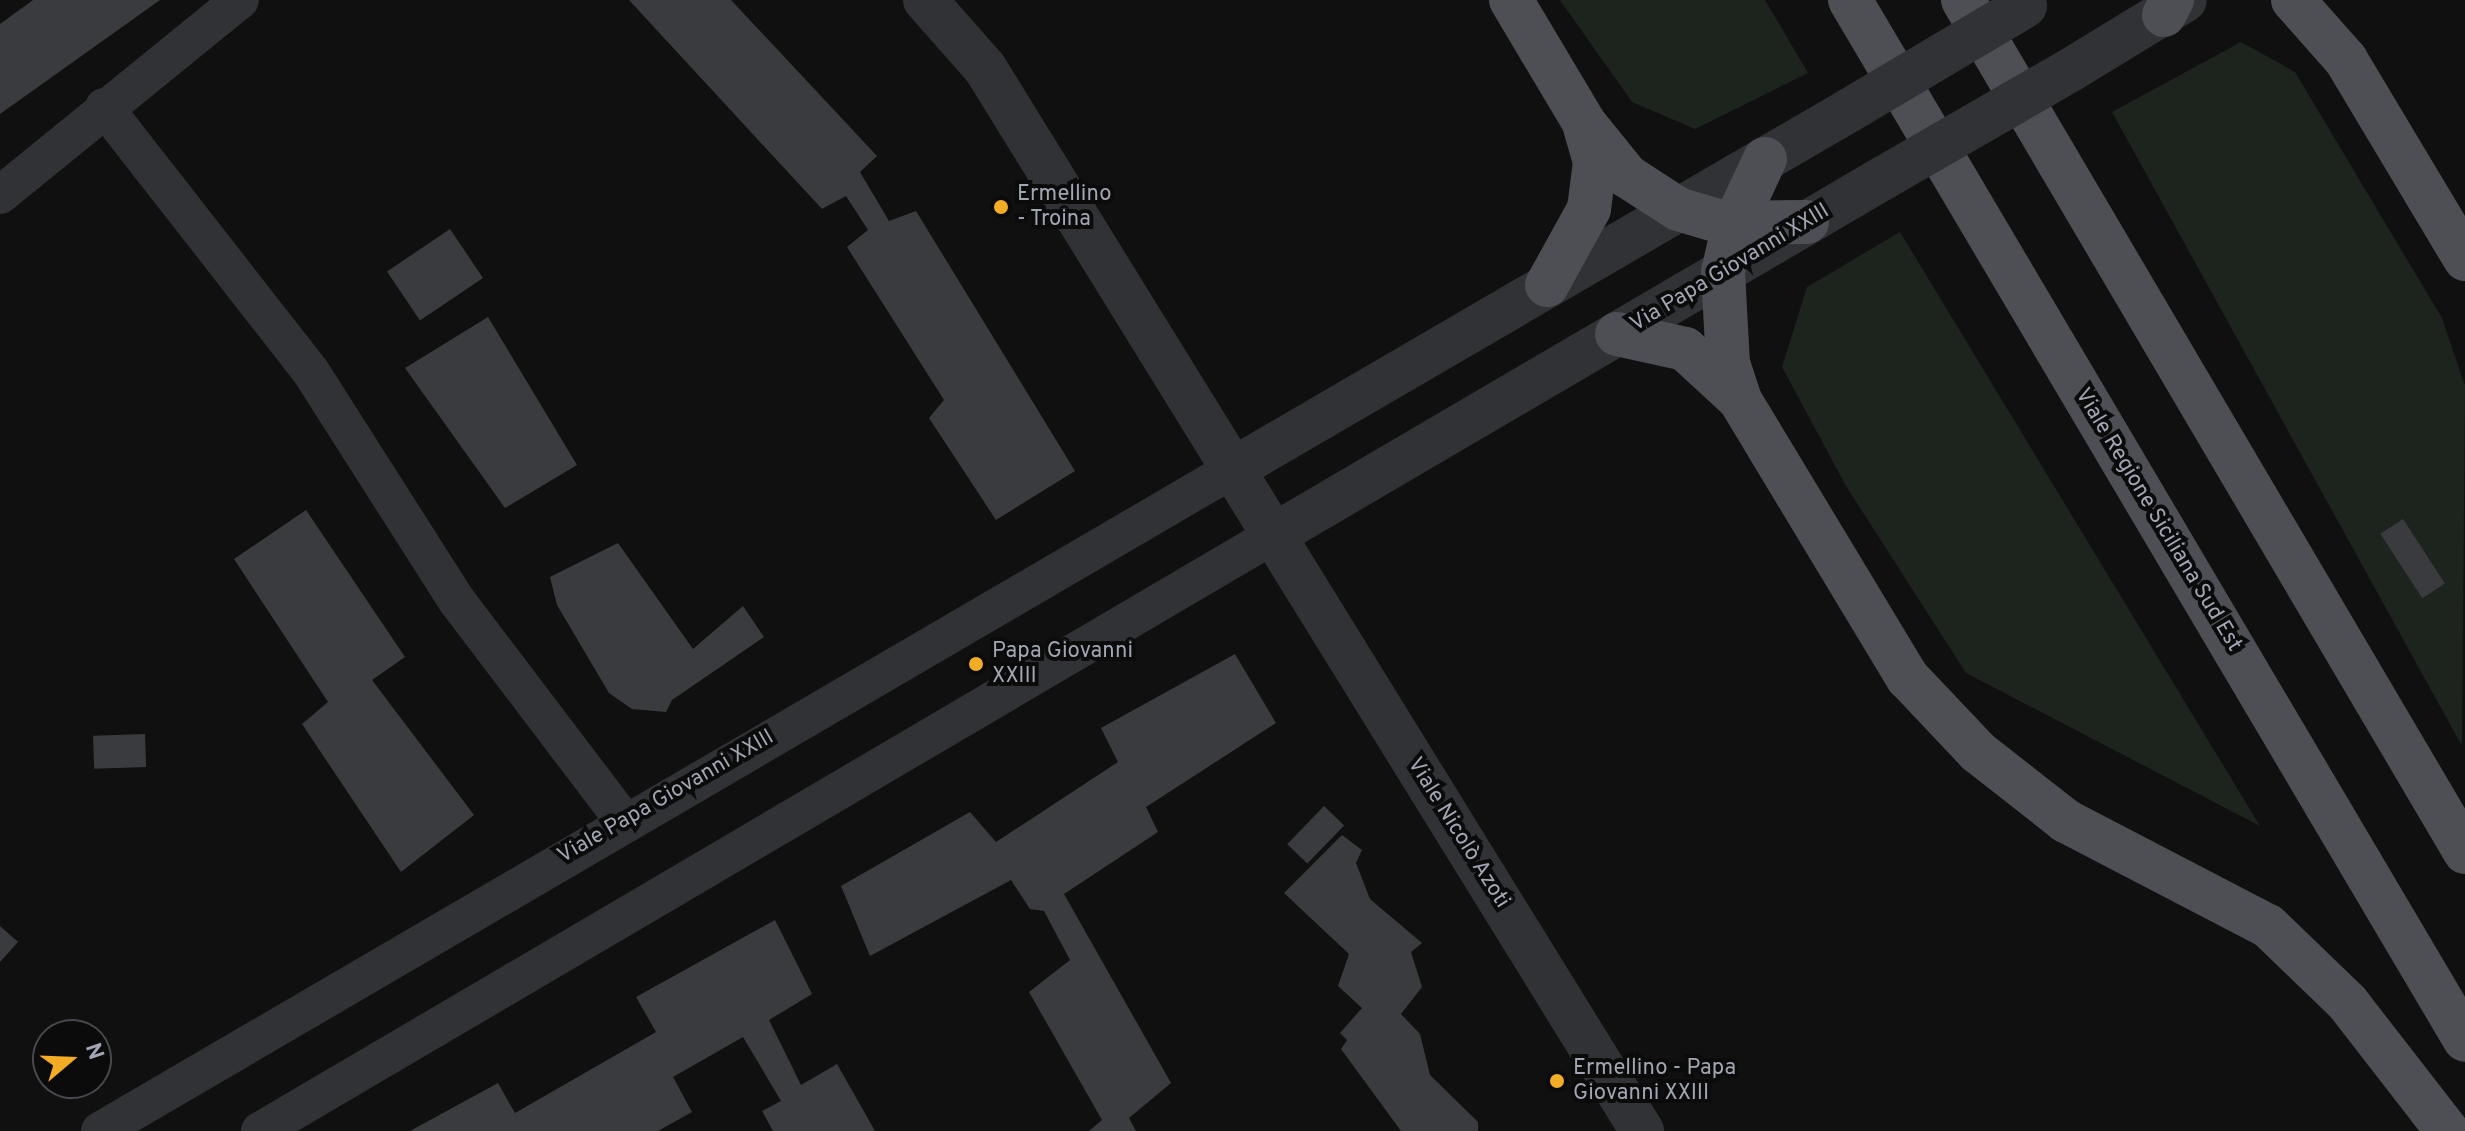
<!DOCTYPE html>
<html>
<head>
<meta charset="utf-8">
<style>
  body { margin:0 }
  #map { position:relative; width:2465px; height:1131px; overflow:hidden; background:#101011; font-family:Overpass,sans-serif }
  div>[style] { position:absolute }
  .green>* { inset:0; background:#1c241d }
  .building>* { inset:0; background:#3a3b3e; transform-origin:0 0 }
  .minor>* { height:38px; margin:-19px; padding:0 19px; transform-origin:19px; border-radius:19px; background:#313236 }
  .tertiary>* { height:44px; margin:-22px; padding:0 22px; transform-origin:22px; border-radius:22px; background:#313236 }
  .primary>* { height:44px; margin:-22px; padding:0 22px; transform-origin:22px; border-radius:22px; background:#4d4f55 }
  .tertiary-bridge>* { height:44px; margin:-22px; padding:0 22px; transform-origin:22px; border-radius:22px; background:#313236 }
  .dots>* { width:22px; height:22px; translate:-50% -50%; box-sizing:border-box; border:4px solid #0b0b0c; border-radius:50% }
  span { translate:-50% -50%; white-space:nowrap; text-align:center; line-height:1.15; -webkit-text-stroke:8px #0b0b0c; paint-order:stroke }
  .poi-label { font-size:22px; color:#a1a6b2 }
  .left { translate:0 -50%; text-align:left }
  .street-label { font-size:22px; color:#a1a6b2 }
  .north { position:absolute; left:32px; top:1019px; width:80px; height:80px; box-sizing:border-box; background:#0b0b0c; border:2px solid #47494e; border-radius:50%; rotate:71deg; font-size:22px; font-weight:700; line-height:32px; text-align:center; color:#a1a6b2 }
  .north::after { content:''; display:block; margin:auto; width:28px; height:36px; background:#f3ac26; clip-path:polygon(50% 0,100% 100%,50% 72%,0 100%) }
</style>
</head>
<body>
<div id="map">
  <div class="green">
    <i style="clip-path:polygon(1560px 0,1765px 0,1808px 73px,1695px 129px,1632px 102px)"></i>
    <i style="clip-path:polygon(2241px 42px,2295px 72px,2442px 318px,2465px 386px,2462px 746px,2112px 112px)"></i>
    <i style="clip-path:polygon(1900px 232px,2260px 826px,1966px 673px,1846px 486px,1782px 367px,1807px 287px)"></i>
  </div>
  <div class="building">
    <i style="clip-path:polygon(33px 0,160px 0,0 114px,0 24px)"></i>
    <i style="clip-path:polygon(629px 0,731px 0,877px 156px,860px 172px,889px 221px,916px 211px,1075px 471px,996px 520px,929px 418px,944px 400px,847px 247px,868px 230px,846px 196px,822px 209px)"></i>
    <i style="left:450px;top:229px;width:59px;height:76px;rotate:56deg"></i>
    <i style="clip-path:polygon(488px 317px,577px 465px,505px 508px,405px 368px)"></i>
    <i style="clip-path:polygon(306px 510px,405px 657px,372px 680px,474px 815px,401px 872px,302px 724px,328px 702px,234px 559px)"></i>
    <i style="left:2403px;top:519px;width:77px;height:27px;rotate:57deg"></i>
    <i style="clip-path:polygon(618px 543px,693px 649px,743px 606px,764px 637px,672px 700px,666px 712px,632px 709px,609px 693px,557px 605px,550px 577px)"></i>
    <i style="clip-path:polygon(1235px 654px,1276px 723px,1146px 807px,1158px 832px,1064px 894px,1171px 1083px,1129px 1118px,1136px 1131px,1089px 1131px,1102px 1120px,1029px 992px,1070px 960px,1044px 911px,1030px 909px,1011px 880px,870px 956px,841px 886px,970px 812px,996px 842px,1118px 762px,1101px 728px)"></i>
    <i style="left:145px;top:734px;width:33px;height:52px;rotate:88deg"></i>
    <i style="left:1324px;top:806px;width:28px;height:53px;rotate:44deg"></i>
    <i style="clip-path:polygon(1342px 835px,1362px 850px,1356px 863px,1370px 899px,1422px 943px,1411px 952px,1422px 987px,1401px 1014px,1420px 1034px,1430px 1075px,1478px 1122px,1478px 1131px,1401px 1131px,1341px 1049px,1347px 1040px,1340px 1033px,1362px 1008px,1338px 986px,1349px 954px,1284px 893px)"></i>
    <i style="clip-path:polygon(775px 920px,812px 994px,769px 1020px,801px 1085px,837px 1064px,875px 1131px,773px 1131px,762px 1111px,781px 1101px,743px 1037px,673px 1077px,692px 1112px,658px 1131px,410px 1131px,498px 1083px,515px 1113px,656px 1032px,636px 997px)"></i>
    <i style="clip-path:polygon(0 926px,18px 942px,0 962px)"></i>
  </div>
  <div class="minor">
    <i style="left:104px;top:107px;width:336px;rotate:52deg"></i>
    <i style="left:311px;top:372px;width:272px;rotate:57.5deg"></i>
    <i style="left:457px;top:601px;width:276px;rotate:52.8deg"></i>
    <i style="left:0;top:195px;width:309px;rotate:-39.1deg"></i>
    <i style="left:100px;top:1131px;width:1314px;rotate:-30.29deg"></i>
    <i style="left:260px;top:1131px;width:1176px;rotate:-30.45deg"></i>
  </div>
  <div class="tertiary">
    <i style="left:925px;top:0;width:91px;rotate:48.6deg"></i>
    <i style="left:985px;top:68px;width:1250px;rotate:58.28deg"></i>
    <i style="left:2072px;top:69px;width:132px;rotate:-31.4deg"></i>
    <i style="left:1235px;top:468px;width:709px;rotate:-30.22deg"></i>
    <i style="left:1274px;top:535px;width:708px;rotate:-30.37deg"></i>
  </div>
  <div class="primary">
    <i style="left:1511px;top:0;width:144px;rotate:59.2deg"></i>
    <i style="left:1585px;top:124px;width:67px;rotate:51.1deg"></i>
    <i style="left:1627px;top:176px;width:61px;rotate:32.9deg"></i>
    <i style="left:1678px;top:209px;width:49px;rotate:16.6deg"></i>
    <i style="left:1725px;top:223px;width:82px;rotate:-0.7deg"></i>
    <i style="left:1850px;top:0;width:1208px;rotate:59.4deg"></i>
    <i style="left:1963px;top:0;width:989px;rotate:59.49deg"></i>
    <i style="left:2293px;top:0;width:80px;rotate:48.5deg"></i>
    <i style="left:2346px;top:60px;width:232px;rotate:59.1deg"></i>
    <i style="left:2164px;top:15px;width:17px;rotate:-62deg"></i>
    <i style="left:1765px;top:159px;width:73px;rotate:115.2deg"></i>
    <i style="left:1734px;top:225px;width:48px;rotate:103.2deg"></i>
    <i style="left:1723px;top:272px;width:91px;rotate:86.9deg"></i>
    <i style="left:1728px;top:363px;width:39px;rotate:72deg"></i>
    <i style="left:1740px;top:400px;width:325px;rotate:58.9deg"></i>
    <i style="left:1908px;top:678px;width:102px;rotate:46.6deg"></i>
    <i style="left:1978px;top:752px;width:112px;rotate:38.1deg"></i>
    <i style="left:2066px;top:821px;width:228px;rotate:27.5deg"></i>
    <i style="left:2268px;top:926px;width:110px;rotate:43.9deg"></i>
    <i style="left:2347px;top:1002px;width:163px;rotate:52.2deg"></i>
    <i style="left:1547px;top:285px;width:87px;rotate:-61.1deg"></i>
    <i style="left:1589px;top:209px;width:47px;rotate:-82.7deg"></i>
    <i style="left:1595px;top:162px;width:36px;rotate:-106deg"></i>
    <i style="left:1617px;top:334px;width:70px;rotate:12.4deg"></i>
    <i style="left:1685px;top:349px;width:71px;rotate:42.7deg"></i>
  </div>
  <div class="tertiary-bridge">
    <i style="left:1848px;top:111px;width:206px;rotate:-30.7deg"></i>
    <i style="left:1885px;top:177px;width:216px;rotate:-30deg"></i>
  </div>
  <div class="dots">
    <i style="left:1001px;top:207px;background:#f3ac26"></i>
    <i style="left:976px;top:664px;background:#f3ac26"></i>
    <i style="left:1557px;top:1081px;background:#f3ac26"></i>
  </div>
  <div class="poi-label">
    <span class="left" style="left:1017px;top:207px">Ermellino<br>- Troina</span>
    <span class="left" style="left:992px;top:664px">Papa Giovanni<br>XXIII</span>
    <span class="left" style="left:1573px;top:1081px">Ermellino - Papa<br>Giovanni XXIII</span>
  </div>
  <div class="street-label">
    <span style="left:1730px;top:268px;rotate:-31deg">Via Papa Giovanni XXIII</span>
    <span style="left:2158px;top:520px;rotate:59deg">Viale Regione Siciliana Sud Est</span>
    <span style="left:666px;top:797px;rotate:-30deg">Viale Papa Giovanni XXIII</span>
    <span style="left:1458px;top:833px;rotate:58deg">Viale Nicolò Azoti</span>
  </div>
  <div class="north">N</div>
</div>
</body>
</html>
